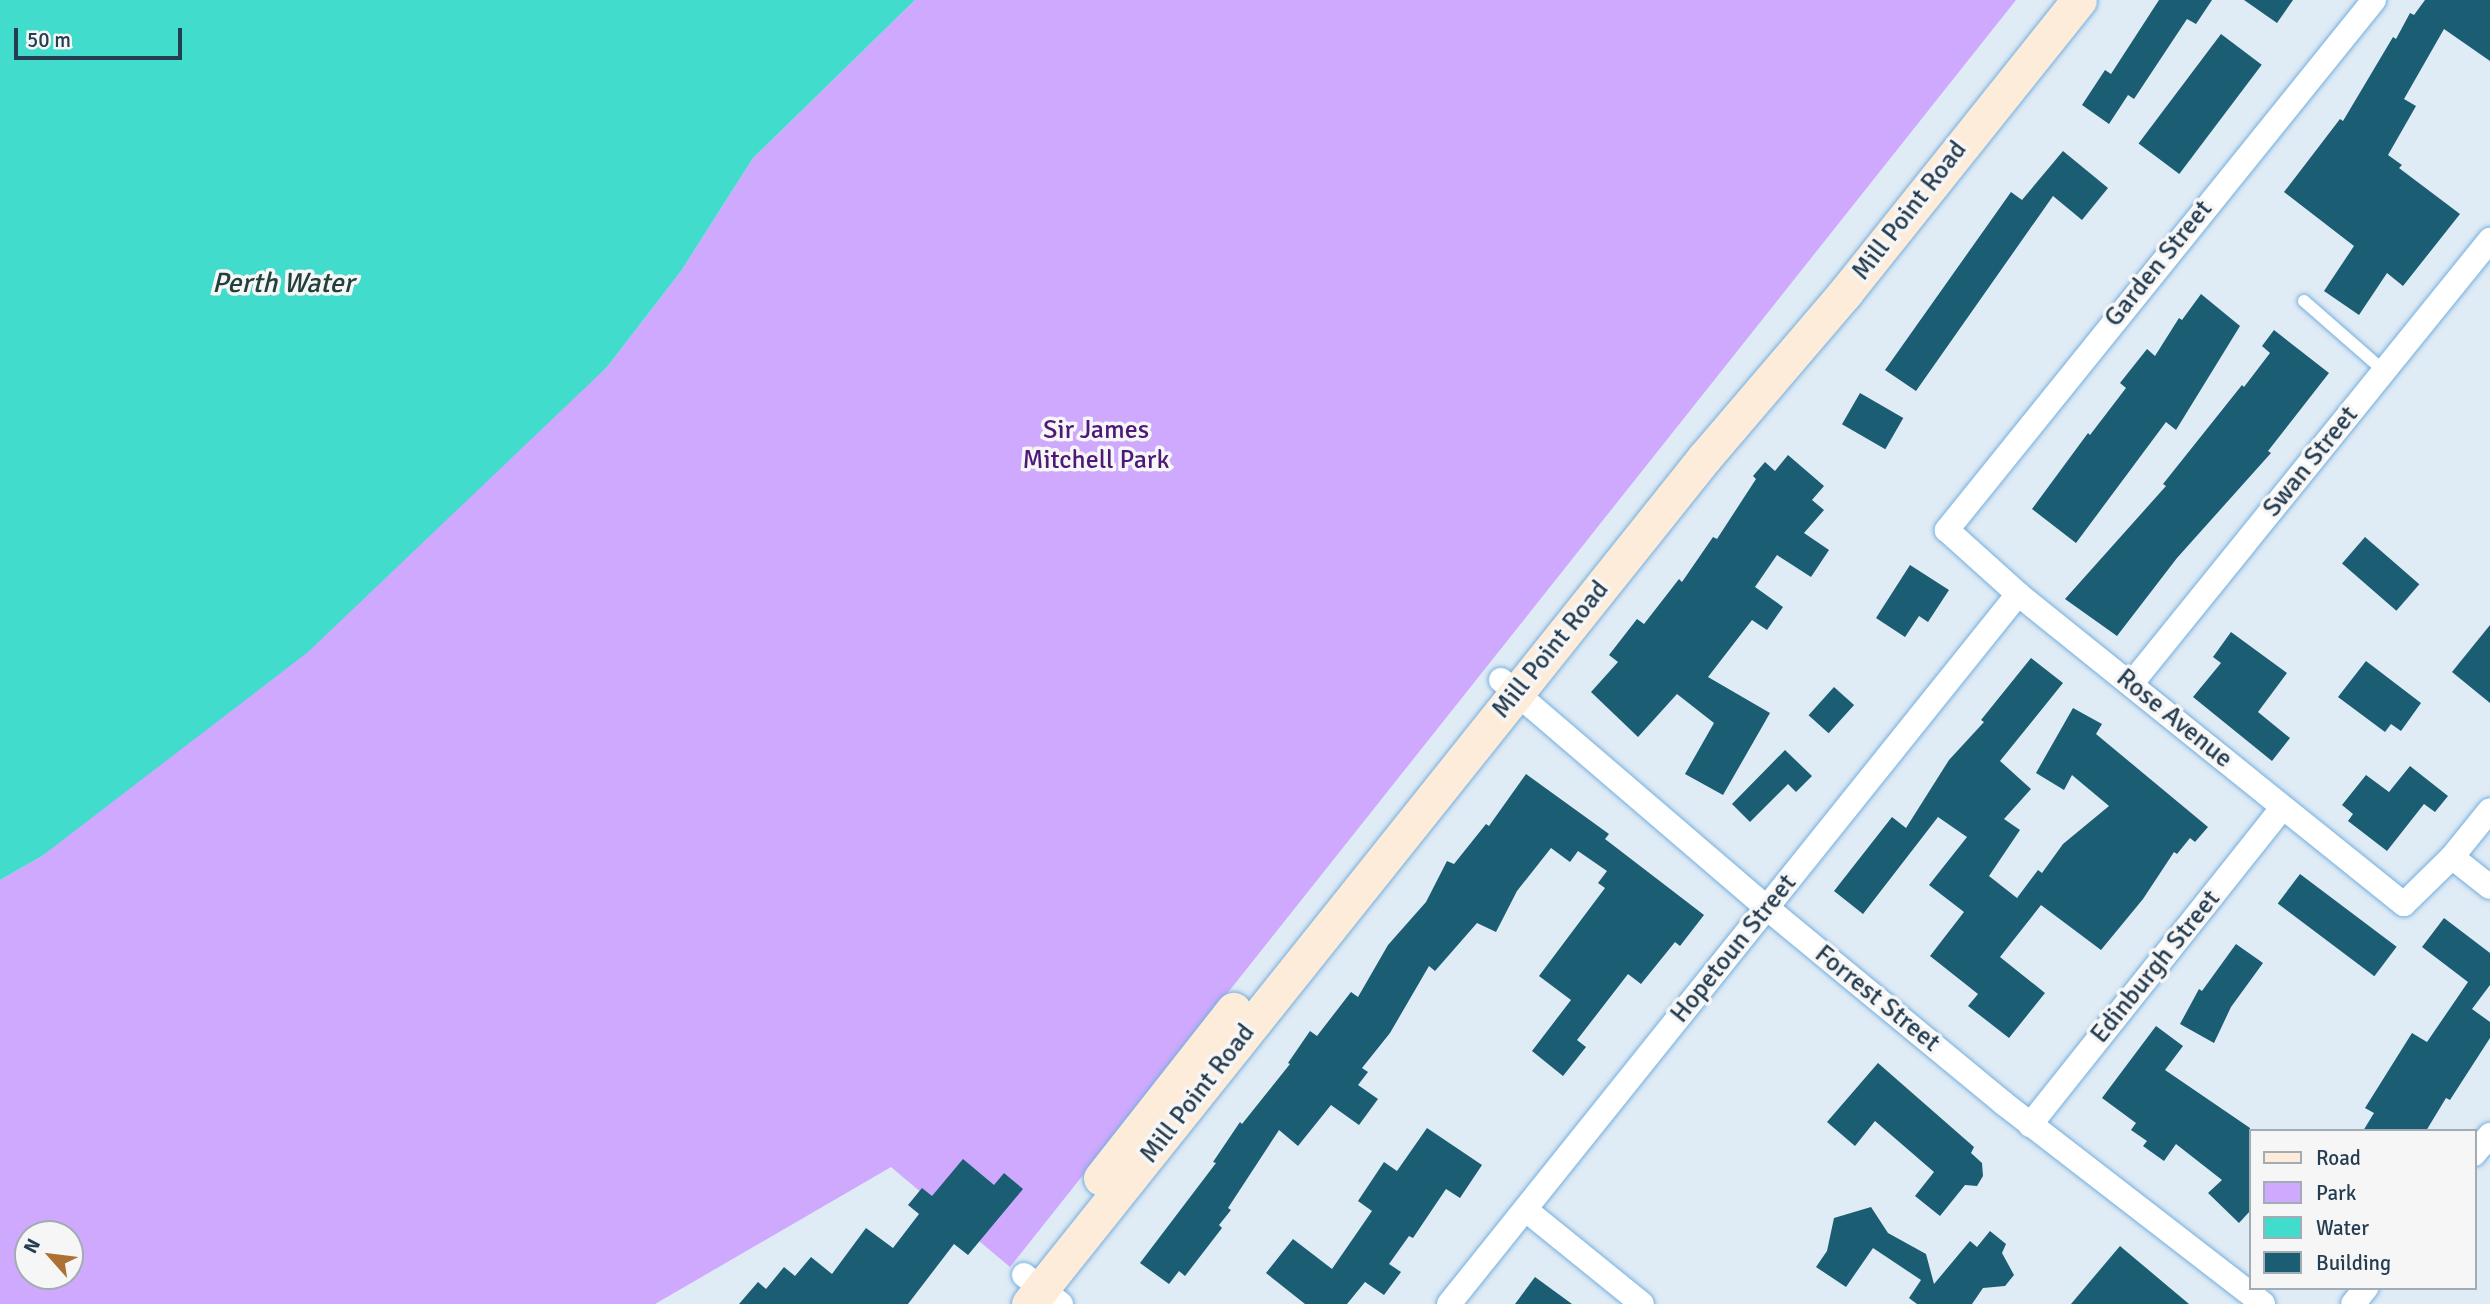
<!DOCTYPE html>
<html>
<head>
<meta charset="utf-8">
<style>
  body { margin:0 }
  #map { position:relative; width:2490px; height:1304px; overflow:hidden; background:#dfebf5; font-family:Signika,sans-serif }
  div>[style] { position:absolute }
  .green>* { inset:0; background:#cfa9fe }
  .water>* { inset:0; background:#41dccb }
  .building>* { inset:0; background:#1b5e74; transform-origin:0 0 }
  .roads { filter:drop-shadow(0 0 2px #75afde) drop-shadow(0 0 2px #75afde) }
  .service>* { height:12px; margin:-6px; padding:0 6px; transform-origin:6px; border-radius:6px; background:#fff }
  .minor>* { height:24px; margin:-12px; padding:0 12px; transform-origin:12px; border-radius:12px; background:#fff }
  .secondary>* { height:35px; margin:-17.5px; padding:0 17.5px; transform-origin:17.5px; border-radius:17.5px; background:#feecda }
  span { translate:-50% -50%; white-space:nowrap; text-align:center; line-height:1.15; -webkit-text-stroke:7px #f6f6f6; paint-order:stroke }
  .street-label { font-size:26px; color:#253d51 }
  .park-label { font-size:26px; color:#4d1878 }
  .water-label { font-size:28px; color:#21403c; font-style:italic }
  .legend { position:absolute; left:2249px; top:1129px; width:228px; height:161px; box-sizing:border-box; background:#f6f6f6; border:2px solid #a2acb4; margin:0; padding:9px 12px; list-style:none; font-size:21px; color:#253d51 }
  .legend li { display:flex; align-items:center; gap:14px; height:35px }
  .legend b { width:35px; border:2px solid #a2acb4 }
  .north { position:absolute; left:14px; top:1220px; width:70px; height:70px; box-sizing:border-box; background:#f6f6f6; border:2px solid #a2acb4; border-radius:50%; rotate:298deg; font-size:19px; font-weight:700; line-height:28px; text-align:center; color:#253d51 }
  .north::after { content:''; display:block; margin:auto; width:24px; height:32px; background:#ac7133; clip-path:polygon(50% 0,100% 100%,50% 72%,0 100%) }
  .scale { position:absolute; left:14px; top:28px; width:168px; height:32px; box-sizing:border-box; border:4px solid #253d51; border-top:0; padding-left:9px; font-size:21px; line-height:24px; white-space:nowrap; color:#253d51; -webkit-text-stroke:5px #f6f6f6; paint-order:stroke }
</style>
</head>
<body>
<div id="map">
  <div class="green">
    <i style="clip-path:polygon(evenodd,915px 0,2016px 0,1010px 1267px,891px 1167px,655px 1304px,0 1304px,0 880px,42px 856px,607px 367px,681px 271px,753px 158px,915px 0,28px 1234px,70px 1234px,70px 1276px,28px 1276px,28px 1234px)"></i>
  </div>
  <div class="water">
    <i style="clip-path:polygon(0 0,915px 0,753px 158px,681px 271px,607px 367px,308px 652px,42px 856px,0 880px)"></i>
  </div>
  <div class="building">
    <i style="clip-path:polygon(2159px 0,2212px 0,2196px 24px,2187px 19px,2134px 99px,2128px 95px,2109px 124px,2082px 105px,2105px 70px,2111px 74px)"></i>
    <i style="clip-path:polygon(2244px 0,2293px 0,2277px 23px)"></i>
    <i style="clip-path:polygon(2425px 0,2490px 0,2490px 61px,2444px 29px,2404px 99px,2416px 106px,2388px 155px,2402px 165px,2399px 168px,2460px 214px,2403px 286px,2387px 273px,2359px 315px,2324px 291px,2354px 246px,2284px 192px,2340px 119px,2343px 121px,2393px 37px,2396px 39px,2410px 13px,2414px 15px)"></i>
    <i style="left:2221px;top:34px;width:51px;height:137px;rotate:37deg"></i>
    <i style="clip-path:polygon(2063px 151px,2108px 188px,2082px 220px,2053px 196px,1916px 391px,1885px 370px,2011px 192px,2022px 200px)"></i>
    <i style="clip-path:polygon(2201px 294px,2240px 326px,2176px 430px,2166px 422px,2076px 543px,2032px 509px,2088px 433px,2090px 435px,2126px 388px,2120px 383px,2147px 349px,2155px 356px,2179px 318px,2182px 320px)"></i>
    <i style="clip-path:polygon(2274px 330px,2329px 373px,2268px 451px,2271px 453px,2177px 558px,2117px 636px,2065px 599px,2166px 486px,2163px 484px,2242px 385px,2244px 387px,2270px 353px,2262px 346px)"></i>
    <i style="left:1860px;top:393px;width:50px;height:36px;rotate:30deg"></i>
    <i style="clip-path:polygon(1788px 455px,1824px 486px,1812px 500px,1824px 510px,1804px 533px,1829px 550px,1811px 577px,1777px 555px,1755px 587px,1783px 607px,1767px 630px,1752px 620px,1708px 677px,1770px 713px,1723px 795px,1685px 774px,1714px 723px,1677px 694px,1638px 737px,1591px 692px,1618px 662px,1609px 655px,1637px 619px,1644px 624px,1679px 579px,1682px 582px,1713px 537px,1717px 539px,1756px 479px,1753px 476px,1765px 462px,1775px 471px)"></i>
    <i style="left:2365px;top:537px;width:72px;height:35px;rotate:41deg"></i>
    <i style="clip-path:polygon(1910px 565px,1949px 590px,1928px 622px,1919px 616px,1905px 637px,1876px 618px)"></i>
    <i style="clip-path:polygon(2490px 625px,2490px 703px,2452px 672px)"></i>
    <i style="clip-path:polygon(2231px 632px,2287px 673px,2258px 712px,2290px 738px,2272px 761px,2193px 697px,2221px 663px,2213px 657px)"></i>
    <i style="clip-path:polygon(2031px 658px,2063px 683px,2000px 761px,2031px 789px,2004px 819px,2020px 830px,1989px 876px,2017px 898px,2038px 870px,2042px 873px,2063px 844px,2109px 806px,2072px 775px,2064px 790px,2036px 773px,2073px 708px,2102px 724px,2096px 734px,2208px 827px,2195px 842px,2190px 838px,2177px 854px,2174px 852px,2143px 899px,2101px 950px,2041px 905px,2000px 957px,2045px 993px,2009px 1038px,1968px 1006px,1978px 994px,1930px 956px,1964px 912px,1929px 885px,1967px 837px,1938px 817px,1863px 914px,1834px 891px,1892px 817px,1906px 828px,1949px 760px,1984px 722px,1981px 720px)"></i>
    <i style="clip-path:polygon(2366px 661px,2421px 703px,2401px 731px,2391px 724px,2385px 732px,2338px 697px)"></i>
    <i style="left:1834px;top:687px;width:27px;height:38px;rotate:42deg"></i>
    <i style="clip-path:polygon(1785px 750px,1812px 776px,1796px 792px,1788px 784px,1750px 822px,1732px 804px)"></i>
    <i style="clip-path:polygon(2410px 766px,2448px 796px,2435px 812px,2424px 804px,2387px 851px,2348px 821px,2353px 814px,2342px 805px,2366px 775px,2389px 792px)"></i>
    <i style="clip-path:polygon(1526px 774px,1609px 834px,1605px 839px,1704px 915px,1680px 946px,1675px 942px,1641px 984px,1628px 974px,1577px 1040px,1586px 1047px,1563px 1076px,1532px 1051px,1571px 1000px,1539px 976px,1605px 888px,1598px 883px,1607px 871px,1578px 851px,1570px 862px,1551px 848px,1517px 891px,1496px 932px,1477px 923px,1435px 971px,1429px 966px,1390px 1033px,1362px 1068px,1368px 1072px,1358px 1085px,1378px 1099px,1359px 1125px,1331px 1105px,1298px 1146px,1279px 1130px,1228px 1208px,1231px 1210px,1219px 1225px,1222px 1228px,1185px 1276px,1179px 1271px,1169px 1284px,1140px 1263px,1216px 1163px,1213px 1162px,1240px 1122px,1242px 1124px,1290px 1064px,1288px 1063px,1310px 1031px,1317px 1036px,1351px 992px,1358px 997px,1388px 945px,1426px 902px,1447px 861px,1454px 864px,1486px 824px,1489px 826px)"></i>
    <i style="left:2300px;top:874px;width:121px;height:37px;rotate:37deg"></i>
    <i style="clip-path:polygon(2444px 918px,2490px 953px,2490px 985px,2472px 1009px,2490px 1022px,2490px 1038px,2450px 1100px,2446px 1098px,2426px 1131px,2363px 1131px,2374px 1113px,2365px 1108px,2412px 1033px,2427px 1042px,2468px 982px,2422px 947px)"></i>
    <i style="clip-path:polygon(2236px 944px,2263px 963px,2231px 1007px,2214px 1043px,2180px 1024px,2199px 989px,2202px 991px)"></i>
    <i style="clip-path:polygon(2156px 1026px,2183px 1046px,2165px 1070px,2250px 1128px,2250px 1211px,2239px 1223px,2208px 1193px,2222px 1180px,2176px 1144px,2164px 1161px,2143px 1146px,2147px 1141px,2131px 1130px,2136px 1123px,2102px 1098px)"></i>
    <i style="clip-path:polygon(1878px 1063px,1974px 1147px,1971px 1153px,1982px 1163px,1983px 1176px,1977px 1186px,1965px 1185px,1940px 1216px,1915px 1196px,1934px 1172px,1875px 1121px,1855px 1146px,1827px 1122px)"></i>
    <i style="clip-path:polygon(1427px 1128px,1482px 1165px,1460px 1198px,1446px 1189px,1413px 1238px,1409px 1236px,1389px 1264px,1401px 1272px,1384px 1295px,1365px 1282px,1347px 1304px,1305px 1304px,1266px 1273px,1293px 1239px,1332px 1269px,1372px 1211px,1358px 1201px,1384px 1162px,1397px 1171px)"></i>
    <i style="clip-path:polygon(963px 1159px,994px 1185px,1004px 1173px,1023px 1189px,968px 1255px,954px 1244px,908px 1304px,739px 1304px,758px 1282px,766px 1289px,784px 1267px,795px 1276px,811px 1257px,832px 1274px,866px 1228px,893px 1248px,919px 1214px,908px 1205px,922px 1188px,932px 1196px)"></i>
    <i style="clip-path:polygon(1871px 1207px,1888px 1233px,1926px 1254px,1934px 1284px,1970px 1241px,1977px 1247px,1990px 1231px,2006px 1244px,2002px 1253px,2014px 1275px,2005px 1286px,1983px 1288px,1972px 1304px,1917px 1304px,1909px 1298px,1921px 1280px,1873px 1248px,1846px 1287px,1816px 1267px,1827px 1251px,1834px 1218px)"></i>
    <i style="clip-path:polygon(2120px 1246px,2189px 1304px,2071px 1304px)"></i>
    <i style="clip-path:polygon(1535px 1277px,1572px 1304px,1515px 1304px)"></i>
  </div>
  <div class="roads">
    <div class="service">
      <i style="left:2304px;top:301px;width:106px;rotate:41.2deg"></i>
    </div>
    <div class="minor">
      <i style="left:2374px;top:0;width:681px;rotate:128.86deg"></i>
      <i style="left:1947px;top:530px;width:96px;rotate:42deg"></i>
      <i style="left:2018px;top:594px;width:495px;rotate:38.8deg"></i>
      <i style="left:2404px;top:904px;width:67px;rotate:-44.4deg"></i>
      <i style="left:2452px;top:857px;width:60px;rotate:-51deg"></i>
      <i style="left:1501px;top:680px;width:350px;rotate:40.6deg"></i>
      <i style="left:1767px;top:908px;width:305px;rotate:39.5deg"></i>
      <i style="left:2002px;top:1102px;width:330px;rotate:37.7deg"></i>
      <i style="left:2132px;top:683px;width:570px;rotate:-51.06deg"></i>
      <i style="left:2452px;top:857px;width:48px;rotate:38.3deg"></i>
      <i style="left:2030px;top:1125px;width:405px;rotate:-51.5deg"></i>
      <i style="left:2474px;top:1154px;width:25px;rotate:-50deg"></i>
      <i style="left:1526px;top:1210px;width:149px;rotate:39deg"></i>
      <i style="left:1024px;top:1275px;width:47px;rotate:38.1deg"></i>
      <i style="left:1449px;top:1304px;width:910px;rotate:-51.29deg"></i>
      <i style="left:2353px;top:1304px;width:21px;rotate:-51deg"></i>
    </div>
    <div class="secondary">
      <i style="left:1101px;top:1178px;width:214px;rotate:-51.8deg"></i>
      <i style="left:1029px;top:1304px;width:1084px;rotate:-51.41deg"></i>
      <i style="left:1705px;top:457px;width:216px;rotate:-49.5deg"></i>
      <i style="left:1845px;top:293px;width:375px;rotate:-51.4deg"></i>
    </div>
  </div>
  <div class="street-label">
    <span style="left:1910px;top:211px;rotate:-52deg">Mill Point Road</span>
    <span style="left:2159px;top:264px;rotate:-51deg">Garden Street</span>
    <span style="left:2311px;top:462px;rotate:-51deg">Swan Street</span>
    <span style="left:1551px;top:650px;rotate:-51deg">Mill Point Road</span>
    <span style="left:2174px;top:719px;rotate:39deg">Rose Avenue</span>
    <span style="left:1734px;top:949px;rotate:-51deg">Hopetoun Street</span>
    <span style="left:2156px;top:967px;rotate:-51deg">Edinburgh Street</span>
    <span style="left:1877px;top:999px;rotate:39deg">Forrest Street</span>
    <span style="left:1198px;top:1094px;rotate:-52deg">Mill Point Road</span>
  </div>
  <div class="park-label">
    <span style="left:1096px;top:446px">Sir James<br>Mitchell Park</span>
  </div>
  <div class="water-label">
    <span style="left:283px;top:283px">Perth Water</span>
  </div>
  <ul class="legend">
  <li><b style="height:9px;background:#feecda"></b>Road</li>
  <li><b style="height:19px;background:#cfa9fe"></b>Park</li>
  <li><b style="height:19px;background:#41dccb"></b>Water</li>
  <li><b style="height:19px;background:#1b5e74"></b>Building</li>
  </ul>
  <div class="north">N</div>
  <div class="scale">50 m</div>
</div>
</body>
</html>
